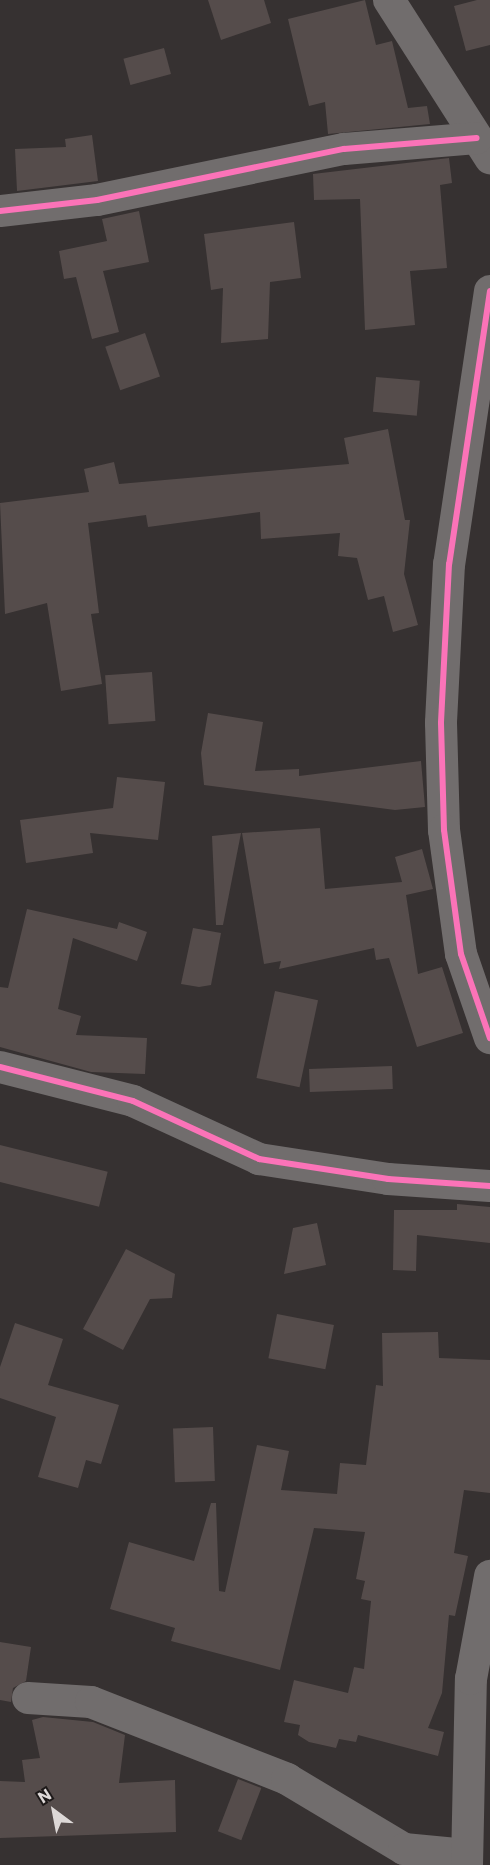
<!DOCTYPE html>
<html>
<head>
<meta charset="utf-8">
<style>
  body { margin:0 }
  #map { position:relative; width:490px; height:1865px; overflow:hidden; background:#363131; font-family:Commissioner,sans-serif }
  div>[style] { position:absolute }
  .building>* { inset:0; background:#554c4b; transform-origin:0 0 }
  .minor>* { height:32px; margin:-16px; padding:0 16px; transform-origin:16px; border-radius:16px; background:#716d6d }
  .cycleway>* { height:6px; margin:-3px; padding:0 3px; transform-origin:3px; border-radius:3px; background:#fb73b8 }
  span { translate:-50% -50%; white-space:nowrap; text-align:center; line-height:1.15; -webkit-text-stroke:6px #1d1919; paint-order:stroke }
  .north { position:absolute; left:24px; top:1781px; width:60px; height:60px; -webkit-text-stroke:4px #1d1919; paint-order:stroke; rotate:328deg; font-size:16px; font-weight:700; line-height:24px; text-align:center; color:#ddd8d7 }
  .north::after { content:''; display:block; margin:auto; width:21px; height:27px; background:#ddd8d7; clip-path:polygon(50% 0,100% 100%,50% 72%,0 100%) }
</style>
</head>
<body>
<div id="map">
  <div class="building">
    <i style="clip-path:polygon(208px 0,264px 0,271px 23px,221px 40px)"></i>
    <i style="clip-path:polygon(365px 0,376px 45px,392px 41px,408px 108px,427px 106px,430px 124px,328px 134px,325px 102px,309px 106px,288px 19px)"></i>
    <i style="clip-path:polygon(477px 0,490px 0,490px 45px,466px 51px,454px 6px)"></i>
    <i style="left:164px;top:48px;width:27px;height:42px;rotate:75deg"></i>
    <i style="clip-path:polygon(92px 135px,98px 181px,17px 191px,15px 149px,66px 147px,65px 139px)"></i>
    <i style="clip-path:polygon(449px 158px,452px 183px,440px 185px,447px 268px,410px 271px,415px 325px,365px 330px,360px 199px,314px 200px,313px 174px)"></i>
    <i style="clip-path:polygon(139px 211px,149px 262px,103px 271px,119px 332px,92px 339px,76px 277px,64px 279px,59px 251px,107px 241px,102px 219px)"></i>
    <i style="clip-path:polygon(294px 222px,301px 278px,270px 282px,268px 339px,221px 343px,223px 288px,211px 290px,204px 234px)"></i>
    <i style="left:145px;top:333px;width:46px;height:42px;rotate:71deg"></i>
    <i style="left:376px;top:377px;width:44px;height:35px;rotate:5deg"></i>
    <i style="clip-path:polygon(388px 429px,405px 520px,410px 520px,404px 574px,418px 625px,393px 632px,384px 596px,368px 600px,357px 558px,338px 556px,340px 533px,261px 539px,260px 512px,148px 527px,146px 515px,88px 523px,99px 613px,91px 614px,102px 684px,61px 691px,47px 603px,5px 614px,0 503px,89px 492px,84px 469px,114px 462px,119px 484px,349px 464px,344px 438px)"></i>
    <i style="left:152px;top:672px;width:49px;height:47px;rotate:86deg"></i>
    <i style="clip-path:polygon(208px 713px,263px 722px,255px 771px,299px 769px,299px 776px,421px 761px,425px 807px,395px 810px,204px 785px,201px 753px)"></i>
    <i style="clip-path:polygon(117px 777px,165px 782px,158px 840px,90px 833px,93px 853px,26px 863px,20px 820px,113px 808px)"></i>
    <i style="clip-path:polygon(320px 828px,325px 889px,402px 882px,395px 857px,422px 849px,433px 889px,406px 895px,418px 974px,442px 967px,463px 1033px,417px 1047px,389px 958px,376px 960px,374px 948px,279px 969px,281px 961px,264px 964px,242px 833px)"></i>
    <i style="clip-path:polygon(241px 833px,223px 925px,216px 925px,212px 836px)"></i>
    <i style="clip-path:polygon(27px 909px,117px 929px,119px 922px,147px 932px,137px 961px,73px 938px,58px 1009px,81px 1016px,76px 1035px,147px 1038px,145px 1074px,91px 1072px,0 1047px,0 987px,8px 988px)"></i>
    <i style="clip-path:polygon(193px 928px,221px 933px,211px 985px,199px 987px,181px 984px)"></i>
    <i style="left:275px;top:991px;width:44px;height:89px;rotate:12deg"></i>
    <i style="left:392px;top:1066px;width:23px;height:83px;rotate:88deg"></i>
    <i style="left:0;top:1145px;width:111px;height:36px;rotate:14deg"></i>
    <i style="clip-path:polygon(457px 1204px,490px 1207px,490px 1243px,417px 1235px,416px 1271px,393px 1270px,394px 1210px,457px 1210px)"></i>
    <i style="clip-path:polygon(317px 1223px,326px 1265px,284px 1274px,293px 1228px)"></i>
    <i style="clip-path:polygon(126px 1249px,175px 1274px,172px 1298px,150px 1299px,123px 1350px,83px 1329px)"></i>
    <i style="left:277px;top:1314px;width:58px;height:45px;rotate:11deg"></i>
    <i style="clip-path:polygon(15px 1323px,63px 1339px,48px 1385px,119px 1405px,101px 1464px,86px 1460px,78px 1488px,38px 1477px,56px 1417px,0 1398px,0 1367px)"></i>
    <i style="clip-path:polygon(438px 1332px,439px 1358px,490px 1360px,490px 1493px,464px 1490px,454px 1553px,468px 1556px,455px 1616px,449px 1615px,442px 1693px,428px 1728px,444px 1732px,438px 1756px,358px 1735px,356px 1742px,339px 1739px,336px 1748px,309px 1742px,298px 1735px,300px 1725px,284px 1722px,294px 1680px,348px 1693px,354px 1667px,364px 1669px,371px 1601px,361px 1599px,365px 1581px,356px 1579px,365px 1532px,314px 1528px,280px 1670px,171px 1641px,175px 1628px,110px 1609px,129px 1542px,194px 1561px,211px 1503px,216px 1503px,219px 1591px,225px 1592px,257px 1445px,289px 1451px,281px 1490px,337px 1494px,340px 1463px,366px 1465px,376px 1385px,383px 1386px,382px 1333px)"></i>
    <i style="left:213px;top:1427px;width:54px;height:40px;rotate:88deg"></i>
    <i style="clip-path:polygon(0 1642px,31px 1647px,26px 1681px,13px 1688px,11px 1702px,0 1700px)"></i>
    <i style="clip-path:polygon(43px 1717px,93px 1722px,125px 1735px,119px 1783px,175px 1780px,176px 1832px,0 1838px,0 1781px,25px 1782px,22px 1760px,40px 1758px,32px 1720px)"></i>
    <i style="left:238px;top:1779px;width:25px;height:56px;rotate:21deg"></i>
  </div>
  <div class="minor">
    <i style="left:389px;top:0;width:188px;rotate:57.4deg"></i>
    <i style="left:0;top:211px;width:98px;rotate:-6.5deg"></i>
    <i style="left:97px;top:200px;width:252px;rotate:-11.7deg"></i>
    <i style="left:344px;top:149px;width:133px;rotate:-4.7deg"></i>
    <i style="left:490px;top:291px;width:276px;rotate:98.5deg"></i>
    <i style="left:449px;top:564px;width:159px;rotate:92.9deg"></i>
    <i style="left:441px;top:723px;width:107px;rotate:88.4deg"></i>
    <i style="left:444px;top:830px;width:125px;rotate:82.2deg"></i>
    <i style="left:461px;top:954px;width:89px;rotate:71deg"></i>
    <i style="left:0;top:1067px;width:137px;rotate:14.3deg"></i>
    <i style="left:133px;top:1101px;width:139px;rotate:24.7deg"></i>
    <i style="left:259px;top:1159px;width:131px;rotate:8.8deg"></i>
    <i style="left:388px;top:1179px;width:102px;rotate:3.9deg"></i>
    <i style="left:28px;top:1698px;width:63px;rotate:3.6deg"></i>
    <i style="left:91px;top:1702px;width:211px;rotate:21.4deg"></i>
    <i style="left:287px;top:1779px;width:136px;rotate:30.9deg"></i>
    <i style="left:404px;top:1849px;width:63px;rotate:5.4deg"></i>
    <i style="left:467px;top:1865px;width:186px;rotate:-88.8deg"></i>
    <i style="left:471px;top:1679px;width:105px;rotate:-79.5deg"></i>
  </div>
  <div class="cycleway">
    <i style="left:0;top:211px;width:98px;rotate:-6.5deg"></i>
    <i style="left:97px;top:200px;width:252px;rotate:-11.7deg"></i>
    <i style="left:344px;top:149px;width:133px;rotate:-4.7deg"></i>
    <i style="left:490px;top:291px;width:276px;rotate:98.5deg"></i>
    <i style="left:449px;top:564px;width:159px;rotate:92.9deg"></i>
    <i style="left:441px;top:723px;width:107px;rotate:88.4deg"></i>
    <i style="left:444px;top:830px;width:125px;rotate:82.2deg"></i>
    <i style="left:461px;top:954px;width:89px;rotate:71deg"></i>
    <i style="left:0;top:1067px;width:137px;rotate:14.3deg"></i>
    <i style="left:133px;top:1101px;width:139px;rotate:24.7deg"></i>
    <i style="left:259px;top:1159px;width:131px;rotate:8.8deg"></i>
    <i style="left:388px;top:1179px;width:102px;rotate:3.9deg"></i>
  </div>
  <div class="north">N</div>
</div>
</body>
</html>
